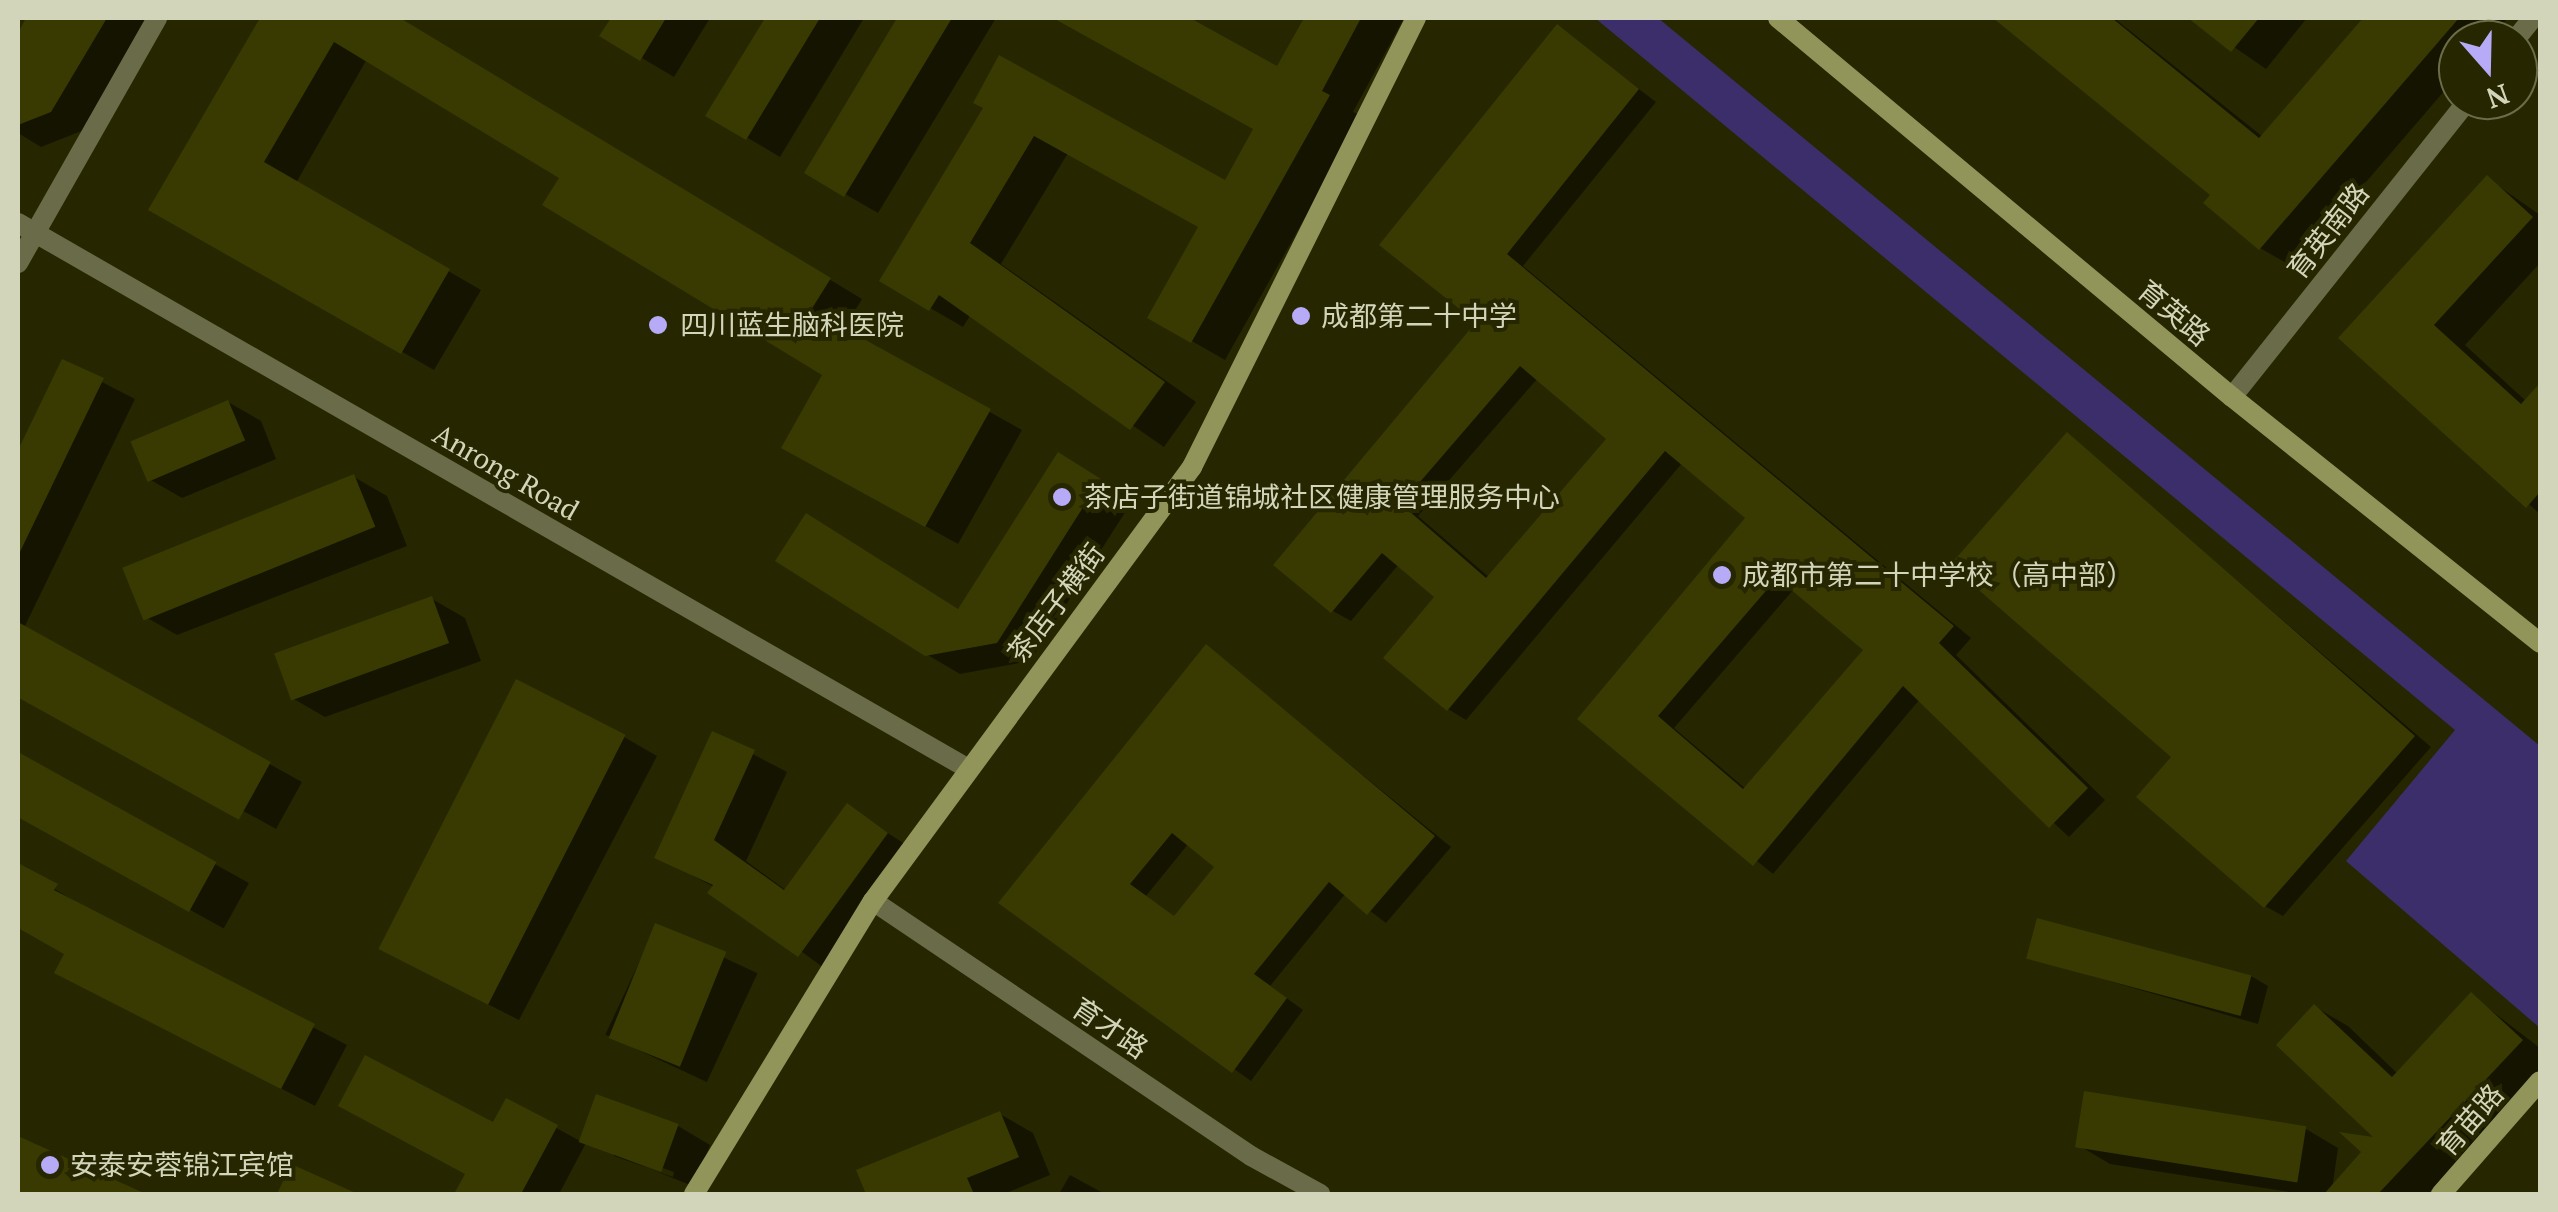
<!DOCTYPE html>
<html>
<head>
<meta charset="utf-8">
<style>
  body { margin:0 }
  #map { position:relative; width:2558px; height:1212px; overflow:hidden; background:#262700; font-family:"PT Serif","Noto Sans SC",serif }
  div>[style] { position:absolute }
  .green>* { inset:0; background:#3c2e6a }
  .shadow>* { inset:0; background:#0007; transform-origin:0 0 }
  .building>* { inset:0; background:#393a01; transform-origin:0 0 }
  .street>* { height:20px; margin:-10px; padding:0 10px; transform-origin:10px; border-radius:10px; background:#6a6c49 }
  .secondary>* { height:20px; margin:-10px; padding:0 10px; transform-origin:10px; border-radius:10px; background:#92955a }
  .dots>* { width:28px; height:28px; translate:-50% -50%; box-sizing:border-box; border:5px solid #262700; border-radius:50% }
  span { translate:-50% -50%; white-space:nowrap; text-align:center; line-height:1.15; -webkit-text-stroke:8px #262700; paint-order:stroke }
  .street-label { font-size:28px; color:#d3d5ba }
  .poi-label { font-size:28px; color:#d3d5ba }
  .left { translate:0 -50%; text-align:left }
  .frame { position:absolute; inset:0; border:20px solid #d3d5ba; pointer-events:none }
  .north { position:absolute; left:2438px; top:20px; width:100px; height:100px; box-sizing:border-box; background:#262700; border:2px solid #6b6d4a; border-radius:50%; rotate:160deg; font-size:28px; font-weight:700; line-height:40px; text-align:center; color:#d3d5ba }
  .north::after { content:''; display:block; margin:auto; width:35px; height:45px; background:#b7abf7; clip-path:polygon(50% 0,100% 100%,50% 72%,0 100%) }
</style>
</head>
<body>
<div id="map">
  <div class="green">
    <i style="clip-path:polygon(1595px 18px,1658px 18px,2540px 746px,2540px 1028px,2346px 861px,2455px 730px)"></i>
  </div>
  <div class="shadow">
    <i style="clip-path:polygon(29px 18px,151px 18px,84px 130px,41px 147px,18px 133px,18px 37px)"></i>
    <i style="clip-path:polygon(262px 18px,397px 18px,862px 299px,843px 330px,1022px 430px,958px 544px,817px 466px,826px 374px,563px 177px,367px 59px,296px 183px,481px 290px,434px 370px,152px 209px)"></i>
    <i style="clip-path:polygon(614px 18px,710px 18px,674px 77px,603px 35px)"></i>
    <i style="clip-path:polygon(768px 18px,864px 18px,780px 157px,709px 115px)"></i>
    <i style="clip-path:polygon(900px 18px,996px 18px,878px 213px,807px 172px)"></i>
    <i style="clip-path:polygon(1057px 18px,1185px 18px,1278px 69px,1306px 18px,1404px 18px,1353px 112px,1362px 116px,1225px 360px,1150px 317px,1201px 227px,1068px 153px,1001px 264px,1196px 402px,1164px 447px,971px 314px,963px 327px,882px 280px,986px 107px,1226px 184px,1256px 129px)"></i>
    <i style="clip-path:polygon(1997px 18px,2114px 18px,2263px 137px,2366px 18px,2508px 18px,2489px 40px,2458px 40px,2458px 75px,2293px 267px,2260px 248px,2213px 195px)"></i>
    <i style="clip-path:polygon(2192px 18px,2307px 18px,2266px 69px)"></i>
    <i style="clip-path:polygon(evenodd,1557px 27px,1656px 102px,1523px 266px,1971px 638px,1956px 655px,2105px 800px,2069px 837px,1920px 699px,1773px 874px,1581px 719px,1749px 518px,1683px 462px,1466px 720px,1448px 709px,1437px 596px,1399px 564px,1351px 621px,1333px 611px,1480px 322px,1557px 27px,1538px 378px,1609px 438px,1490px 578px,1418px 516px,1538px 378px,1557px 27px,1794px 589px,1866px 650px,1746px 789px,1674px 728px,1794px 589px)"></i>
    <i style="clip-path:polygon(2487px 178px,2540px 215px,2540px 263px,2465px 345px,2527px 402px,2540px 387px,2540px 514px,2341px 337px)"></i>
    <i style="clip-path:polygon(63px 362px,135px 399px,24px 628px,302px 782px,276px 829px,18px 686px,18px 456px)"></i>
    <i style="clip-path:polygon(228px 402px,261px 421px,276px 459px,182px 498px,149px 479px)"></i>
    <i style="clip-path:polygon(2067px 435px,2431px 747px,2283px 916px,2265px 906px,2174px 757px)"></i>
    <i style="clip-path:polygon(1092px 474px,1133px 500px,1030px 661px,960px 674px,926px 654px)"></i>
    <i style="clip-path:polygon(354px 477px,387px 496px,407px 546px,177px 635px,144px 616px)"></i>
    <i style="clip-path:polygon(432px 599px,465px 618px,481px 661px,325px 717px,292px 698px)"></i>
    <i style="clip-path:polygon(evenodd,1206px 647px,1451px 847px,1386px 923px,1346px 893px,1270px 986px,1303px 1010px,1251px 1081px,1001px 902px,1206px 647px,1189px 843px,1218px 867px,1176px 918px,1146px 896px,1189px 843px)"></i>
    <i style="clip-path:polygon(714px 734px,787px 772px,746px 861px,787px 891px,847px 807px,919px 853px,832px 974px,714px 887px,657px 857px)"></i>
    <i style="clip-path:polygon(624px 737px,657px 756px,519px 1020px,413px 966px)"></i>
    <i style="left:18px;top:755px;width:264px;height:52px;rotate:29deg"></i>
    <i style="clip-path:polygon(18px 866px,87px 909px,347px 1045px,315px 1106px,90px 990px,67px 954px,18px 927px)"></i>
    <i style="left:656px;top:926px;width:112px;height:120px;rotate:25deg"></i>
    <i style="clip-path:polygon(2029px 958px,2251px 976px,2268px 986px,2258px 1024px)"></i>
    <i style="clip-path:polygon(2471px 995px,2540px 1048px,2540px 1075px,2428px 1194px,2302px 1194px,2110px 1164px,2078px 1145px,2306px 1129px,2338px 1148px,2332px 1190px,2380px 1141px,2315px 1007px,2348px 1026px,2398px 1074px)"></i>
    <i style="clip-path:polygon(evenodd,507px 1101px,582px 1142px,678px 1126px,710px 1145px,695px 1187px,586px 1143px,559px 1194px,497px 1194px,505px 1173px,494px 1126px,507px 1101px,614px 1151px,674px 1172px,673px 1177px,614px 1156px,614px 1151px)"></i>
    <i style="clip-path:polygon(1000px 1114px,1033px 1133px,1050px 1175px,1004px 1194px,868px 1194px,859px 1172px)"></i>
    <i style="clip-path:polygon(18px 1139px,140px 1194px,18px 1194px)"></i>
    <i style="clip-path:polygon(1070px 1175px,1105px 1194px,1059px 1194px)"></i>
  </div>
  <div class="building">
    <i style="clip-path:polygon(26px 18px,107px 18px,51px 112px,18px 125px,18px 33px)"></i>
    <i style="clip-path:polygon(260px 18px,400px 18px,831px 278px,811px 310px,991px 409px,925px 527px,781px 448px,822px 375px,542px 205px,559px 178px,334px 42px,264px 162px,450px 269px,401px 354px,148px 210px)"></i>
    <i style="clip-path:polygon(611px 18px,666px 18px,640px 61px,599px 36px)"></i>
    <i style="clip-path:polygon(765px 18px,820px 18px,746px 140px,705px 116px)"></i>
    <i style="clip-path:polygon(897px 18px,952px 18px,844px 197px,804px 173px)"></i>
    <i style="clip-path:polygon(1053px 18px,1190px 18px,1277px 66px,1304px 18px,1361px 18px,1322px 91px,1330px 95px,1191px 343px,1147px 318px,1198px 227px,1034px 136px,970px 243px,1165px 382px,1130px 430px,939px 295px,929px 311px,879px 281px,983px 108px,973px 103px,999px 55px,1225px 180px,1253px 129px)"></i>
    <i style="clip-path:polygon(1993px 18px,2112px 18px,2259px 138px,2363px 18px,2459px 18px,2259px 250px,2203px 203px,2210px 195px)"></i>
    <i style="clip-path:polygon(2188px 18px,2259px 18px,2231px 52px)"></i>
    <i style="clip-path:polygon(evenodd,1557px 24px,1639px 89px,1507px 254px,1954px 626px,1939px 643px,2088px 788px,2049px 828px,1903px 686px,1753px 866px,1577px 719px,1745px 518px,1665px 451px,1447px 711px,1383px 658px,1434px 597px,1382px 553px,1331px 613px,1273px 565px,1476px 322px,1379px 245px,1557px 24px,1520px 366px,1606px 439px,1486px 578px,1401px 504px,1520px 366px,1557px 24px,1777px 578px,1863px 650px,1743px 789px,1658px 716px,1777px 578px)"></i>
    <i style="clip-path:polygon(2487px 175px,2533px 217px,2434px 325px,2521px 404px,2540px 383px,2540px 492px,2526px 508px,2338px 338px)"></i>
    <i style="clip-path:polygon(62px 359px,104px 378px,18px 556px,18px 450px)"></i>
    <i style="left:228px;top:400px;width:44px;height:106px;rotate:67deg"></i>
    <i style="clip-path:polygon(2067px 432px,2415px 736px,2264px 908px,2136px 797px,2171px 757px,1950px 565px)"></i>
    <i style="clip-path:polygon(1058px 452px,1101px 479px,997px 643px,925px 656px,775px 561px,806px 513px,958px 609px)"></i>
    <i style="left:354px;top:474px;width:57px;height:250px;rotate:68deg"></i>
    <i style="left:432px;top:596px;width:50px;height:168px;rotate:70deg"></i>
    <i style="left:18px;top:622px;width:289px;height:66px;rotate:29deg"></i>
    <i style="clip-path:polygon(evenodd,1206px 644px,1435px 836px,1367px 915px,1329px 882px,1254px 974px,1287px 998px,1232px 1073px,998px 903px,1206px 644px,1172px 833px,1214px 867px,1174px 916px,1130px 884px,1172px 833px)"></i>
    <i style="left:516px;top:679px;width:123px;height:303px;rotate:27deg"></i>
    <i style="clip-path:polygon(712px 731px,755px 750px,714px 840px,784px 890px,847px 803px,888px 833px,798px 957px,707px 893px,713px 885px,654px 858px)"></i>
    <i style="left:18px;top:752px;width:227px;height:57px;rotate:29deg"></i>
    <i style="clip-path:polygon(18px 863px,58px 884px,54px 890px,315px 1024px,281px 1089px,54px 973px,64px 954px,18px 928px)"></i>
    <i style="left:2037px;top:918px;width:222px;height:42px;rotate:15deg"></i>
    <i style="left:655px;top:923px;width:77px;height:124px;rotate:22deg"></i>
    <i style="clip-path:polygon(2471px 992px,2523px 1040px,2378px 1194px,2324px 1194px,2361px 1152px,2339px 1132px,2373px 1137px,2276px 1045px,2314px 1004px,2392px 1077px)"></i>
    <i style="clip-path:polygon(365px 1055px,493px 1122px,506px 1098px,558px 1125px,521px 1194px,454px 1194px,465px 1174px,338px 1106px)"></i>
    <i style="left:2084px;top:1091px;width:225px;height:57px;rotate:9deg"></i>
    <i style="left:596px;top:1094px;width:88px;height:51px;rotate:20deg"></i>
    <i style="clip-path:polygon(1000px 1111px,1019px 1157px,967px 1178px,974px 1194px,866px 1194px,856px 1170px)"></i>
    <i style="clip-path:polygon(18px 1136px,146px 1194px,18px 1194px)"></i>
    <i style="clip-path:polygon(291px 1164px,358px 1194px,277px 1194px)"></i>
  </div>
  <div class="street">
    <i style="left:2515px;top:40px;width:28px;rotate:-51deg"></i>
    <i style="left:18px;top:223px;width:1094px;rotate:29.87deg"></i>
    <i style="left:18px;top:263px;width:282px;rotate:-60.4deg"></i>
    <i style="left:2232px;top:397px;width:379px;rotate:-51.5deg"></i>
    <i style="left:873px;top:901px;width:456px;rotate:34deg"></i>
    <i style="left:1251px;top:1156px;width:79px;rotate:28.8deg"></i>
  </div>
  <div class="secondary">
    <i style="left:1778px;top:18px;width:591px;rotate:39.86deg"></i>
    <i style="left:2232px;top:397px;width:394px;rotate:38.6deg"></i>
    <i style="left:694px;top:1194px;width:343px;rotate:-58.6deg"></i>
    <i style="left:873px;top:901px;width:539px;rotate:-53.68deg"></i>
    <i style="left:1192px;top:467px;width:502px;rotate:-63.49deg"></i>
    <i style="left:2441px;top:1194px;width:150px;rotate:-48.8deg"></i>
  </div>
  <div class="dots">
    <i style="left:1301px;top:316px;background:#b7abf7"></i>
    <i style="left:658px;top:325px;background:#b7abf7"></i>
    <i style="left:1062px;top:497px;background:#b7abf7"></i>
    <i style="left:1722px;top:575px;background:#b7abf7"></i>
    <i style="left:50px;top:1165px;background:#b7abf7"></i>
  </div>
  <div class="street-label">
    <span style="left:2328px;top:231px;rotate:-52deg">育英南路</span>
    <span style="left:2174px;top:313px;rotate:40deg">育英路</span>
    <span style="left:506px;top:472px;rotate:30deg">Anrong Road</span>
    <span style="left:1056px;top:603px;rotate:-53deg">茶店子横街</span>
    <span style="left:1110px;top:1028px;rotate:34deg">育才路</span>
    <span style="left:2470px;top:1120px;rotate:-49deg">育苗路</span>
  </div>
  <div class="poi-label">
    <span class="left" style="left:1321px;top:316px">成都第二十中学</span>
    <span class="left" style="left:680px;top:325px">四川蓝生脑科医院</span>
    <span class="left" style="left:1084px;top:497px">茶店子街道锦城社区健康管理服务中心</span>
    <span class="left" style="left:1742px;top:575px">成都市第二十中学校（高中部）</span>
    <span class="left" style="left:70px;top:1165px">安泰安蓉锦江宾馆</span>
  </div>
  <div class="frame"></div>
  <div class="north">N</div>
</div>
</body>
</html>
